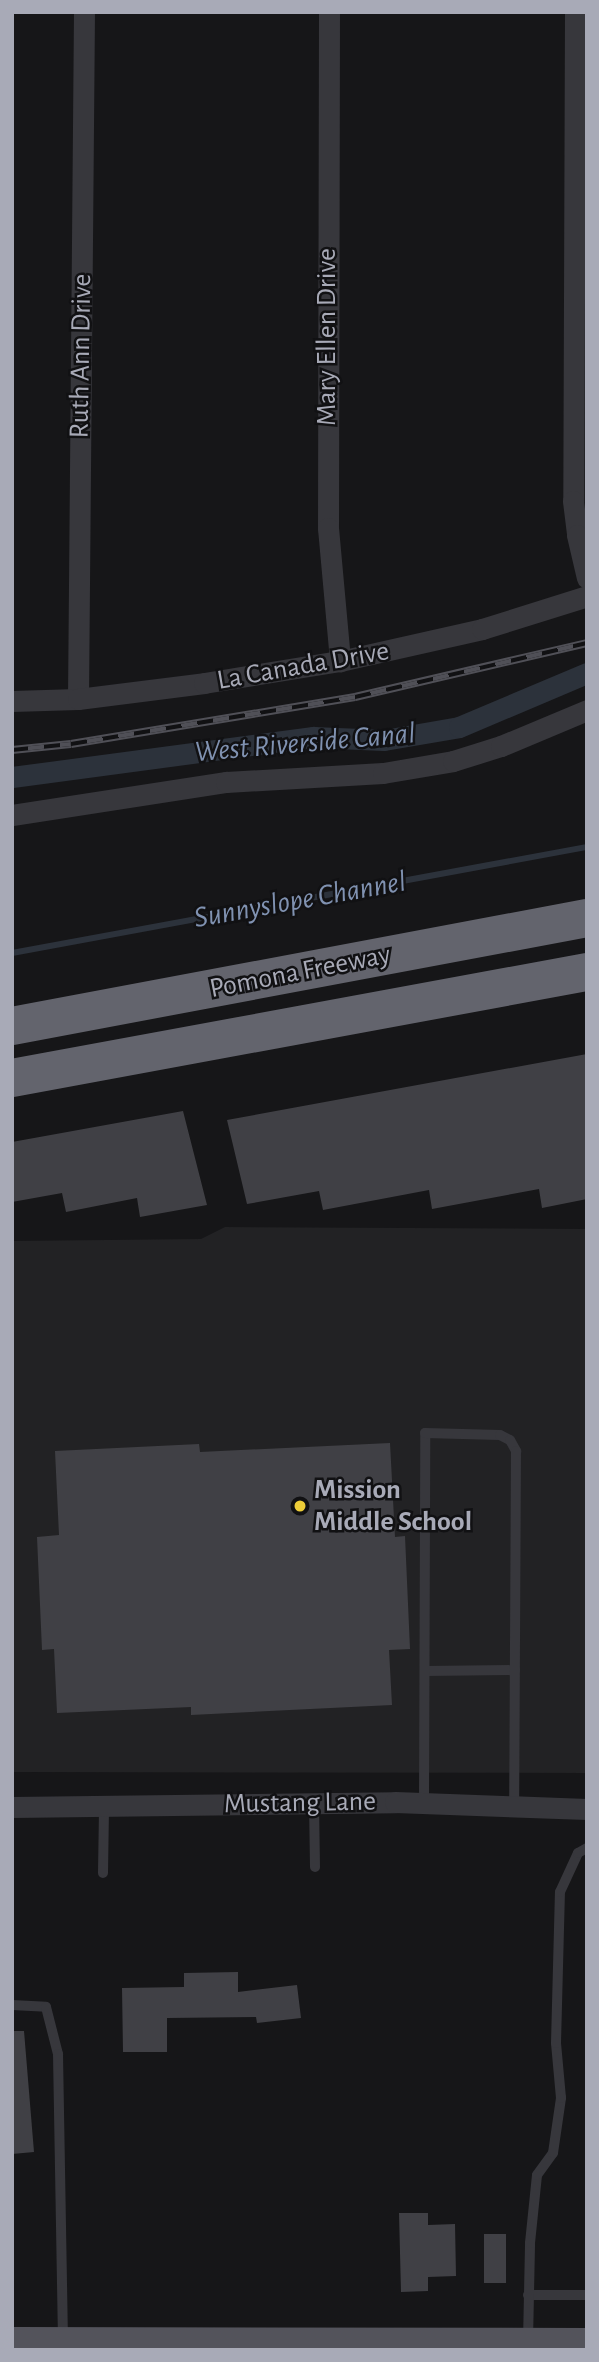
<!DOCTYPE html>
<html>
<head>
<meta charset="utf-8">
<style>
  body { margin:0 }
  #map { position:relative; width:599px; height:2362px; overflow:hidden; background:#161618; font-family:"Alegreya Sans",sans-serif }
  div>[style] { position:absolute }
  .built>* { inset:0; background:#222224 }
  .stream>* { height:6px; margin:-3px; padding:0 3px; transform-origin:3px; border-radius:3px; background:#2c323b }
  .canal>* { height:21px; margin:-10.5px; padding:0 10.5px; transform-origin:10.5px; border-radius:10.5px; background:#2c323b }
  .building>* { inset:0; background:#404045; transform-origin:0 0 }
  .service>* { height:10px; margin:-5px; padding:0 5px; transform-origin:5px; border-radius:5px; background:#37373c }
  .minor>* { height:21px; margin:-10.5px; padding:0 10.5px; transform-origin:10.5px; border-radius:10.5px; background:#37373c }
  .primary>* { height:33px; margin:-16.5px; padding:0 16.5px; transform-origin:16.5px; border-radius:16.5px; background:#53535b }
  .motorway>* { height:38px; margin:-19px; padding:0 19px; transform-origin:19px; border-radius:19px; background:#63646d }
  .rail>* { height:8px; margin-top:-4px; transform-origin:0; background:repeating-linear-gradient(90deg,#111113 0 16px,#505057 0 32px); box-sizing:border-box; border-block:2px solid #505057 }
  .dots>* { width:19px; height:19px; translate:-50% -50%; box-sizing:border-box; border:4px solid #111113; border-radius:50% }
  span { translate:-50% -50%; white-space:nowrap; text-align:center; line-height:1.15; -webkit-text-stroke:5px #111113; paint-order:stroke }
  .street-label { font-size:28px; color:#a8aab7 }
  .poi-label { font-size:28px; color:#a8aab7; font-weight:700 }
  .left { translate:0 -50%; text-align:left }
  .water-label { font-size:30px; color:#8092b1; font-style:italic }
  .frame { position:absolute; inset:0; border:14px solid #a8aab7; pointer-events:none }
</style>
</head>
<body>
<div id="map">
  <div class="built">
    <i style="clip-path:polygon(225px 1227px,587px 1229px,587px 1773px,12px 1772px,12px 1241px,201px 1239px)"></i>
  </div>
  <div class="stream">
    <i style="left:12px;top:953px;width:585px;rotate:-10.45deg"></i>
  </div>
  <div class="canal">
    <i style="left:12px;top:777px;width:304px;rotate:-7.6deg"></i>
    <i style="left:313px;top:737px;width:71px;rotate:2.4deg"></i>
    <i style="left:384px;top:740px;width:76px;rotate:-9.8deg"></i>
    <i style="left:459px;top:727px;width:139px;rotate:-22.9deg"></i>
  </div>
  <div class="building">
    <i style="clip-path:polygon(587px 1054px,587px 1199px,542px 1208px,539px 1189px,432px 1209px,429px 1190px,323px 1210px,319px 1191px,247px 1204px,227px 1120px)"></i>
    <i style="clip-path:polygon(183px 1111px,207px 1205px,140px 1217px,137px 1198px,66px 1212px,62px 1193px,12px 1202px,12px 1142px)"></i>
    <i style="clip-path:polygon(390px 1443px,395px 1537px,405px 1536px,410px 1649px,389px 1650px,392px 1705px,191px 1715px,191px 1707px,57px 1713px,54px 1649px,42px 1650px,37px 1537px,59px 1535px,55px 1451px,199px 1444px,200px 1452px)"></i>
    <i style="clip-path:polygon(238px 1972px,238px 1992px,297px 1985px,301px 2018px,257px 2023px,256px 2017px,167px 2018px,167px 2052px,123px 2052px,122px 1988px,184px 1987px,184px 1973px)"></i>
    <i style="clip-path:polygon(12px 2031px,24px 2031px,34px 2152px,12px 2154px)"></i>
    <i style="clip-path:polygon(399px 2213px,428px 2213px,428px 2225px,455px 2224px,456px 2276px,428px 2277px,428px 2291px,401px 2292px)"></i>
    <i style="left:484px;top:2234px;width:22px;height:49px"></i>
  </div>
  <div class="service">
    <i style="left:425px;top:1671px;width:90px;rotate:-0.6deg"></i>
    <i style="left:314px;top:1803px;width:64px;rotate:89.1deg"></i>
    <i style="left:424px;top:1803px;width:370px;rotate:-89.8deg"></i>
    <i style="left:425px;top:1433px;width:75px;rotate:1.5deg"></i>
    <i style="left:500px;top:1435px;width:11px;rotate:27deg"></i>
    <i style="left:510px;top:1440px;width:13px;rotate:61deg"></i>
    <i style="left:516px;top:1451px;width:355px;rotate:90.3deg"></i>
    <i style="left:103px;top:1873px;width:67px;rotate:-89.1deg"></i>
    <i style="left:12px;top:2005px;width:34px;rotate:3deg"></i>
    <i style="left:46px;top:2007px;width:49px;rotate:75.7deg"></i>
    <i style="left:58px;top:2054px;width:286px;rotate:89deg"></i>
    <i style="left:528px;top:2295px;width:59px"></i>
    <i style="left:528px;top:2341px;width:98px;rotate:-88.8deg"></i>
    <i style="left:530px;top:2243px;width:68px;rotate:-84.1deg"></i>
    <i style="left:537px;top:2175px;width:27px;rotate:-54deg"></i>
    <i style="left:553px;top:2153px;width:56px;rotate:-81.7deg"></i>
    <i style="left:561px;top:2098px;width:55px;rotate:-95.2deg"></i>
    <i style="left:556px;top:2043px;width:151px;rotate:-88.5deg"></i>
    <i style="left:560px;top:1892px;width:43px;rotate:-65.2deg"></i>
    <i style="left:578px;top:1853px;width:10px;rotate:-29deg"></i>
  </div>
  <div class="minor">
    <i style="left:329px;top:12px;width:516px;rotate:90.11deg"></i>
    <i style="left:328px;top:528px;width:134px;rotate:84.8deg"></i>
    <i style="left:575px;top:12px;width:489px;rotate:90.2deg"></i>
    <i style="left:573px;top:501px;width:34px;rotate:83deg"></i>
    <i style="left:577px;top:535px;width:44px;rotate:76.9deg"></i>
    <i style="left:78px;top:699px;width:687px;rotate:-89.5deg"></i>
    <i style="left:12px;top:701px;width:66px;rotate:-1.7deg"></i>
    <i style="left:78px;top:699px;width:127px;rotate:-7.2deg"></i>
    <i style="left:204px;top:683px;width:138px;rotate:-9.2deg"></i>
    <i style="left:340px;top:661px;width:146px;rotate:-12.7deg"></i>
    <i style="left:482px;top:629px;width:110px;rotate:-17.4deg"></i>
    <i style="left:12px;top:815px;width:217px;rotate:-8.8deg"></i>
    <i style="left:226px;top:782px;width:157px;rotate:-3.3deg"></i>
    <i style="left:383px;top:773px;width:71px;rotate:-9.7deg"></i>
    <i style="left:453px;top:761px;width:50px;rotate:-17.4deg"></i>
    <i style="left:501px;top:746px;width:93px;rotate:-22.7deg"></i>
    <i style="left:12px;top:1807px;width:383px;rotate:-0.7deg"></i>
    <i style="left:395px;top:1802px;width:192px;rotate:2.1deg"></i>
  </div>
  <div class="primary">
    <i style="left:12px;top:2343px;width:575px;rotate:0.1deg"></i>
  </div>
  <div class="motorway">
    <i style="left:12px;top:1026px;width:585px;rotate:-10.64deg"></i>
    <i style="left:12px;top:1078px;width:585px;rotate:-10.45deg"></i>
  </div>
  <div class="rail">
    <i style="left:12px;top:750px;width:59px;rotate:-5.8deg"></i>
    <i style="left:71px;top:744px;width:288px;rotate:-9.4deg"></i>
    <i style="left:355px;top:697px;width:238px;rotate:-13.1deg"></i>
  </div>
  <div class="dots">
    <i style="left:300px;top:1506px;background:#edcd38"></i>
  </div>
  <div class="street-label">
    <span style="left:327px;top:337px;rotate:-90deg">Mary Ellen Drive</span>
    <span style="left:81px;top:356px;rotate:-89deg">Ruth Ann Drive</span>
    <span style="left:303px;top:666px;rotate:-10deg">La Canada Drive</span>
    <span style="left:300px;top:972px;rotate:-11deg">Pomona Freeway</span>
    <span style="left:300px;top:1803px;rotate:-1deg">Mustang Lane</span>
  </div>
  <div class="poi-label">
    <span class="left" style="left:314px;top:1506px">Mission<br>Middle School</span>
  </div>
  <div class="water-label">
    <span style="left:305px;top:743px;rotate:-5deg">West Riverside Canal</span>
    <span style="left:300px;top:900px;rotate:-10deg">Sunnyslope Channel</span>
  </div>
  <div class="frame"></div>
</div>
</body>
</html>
